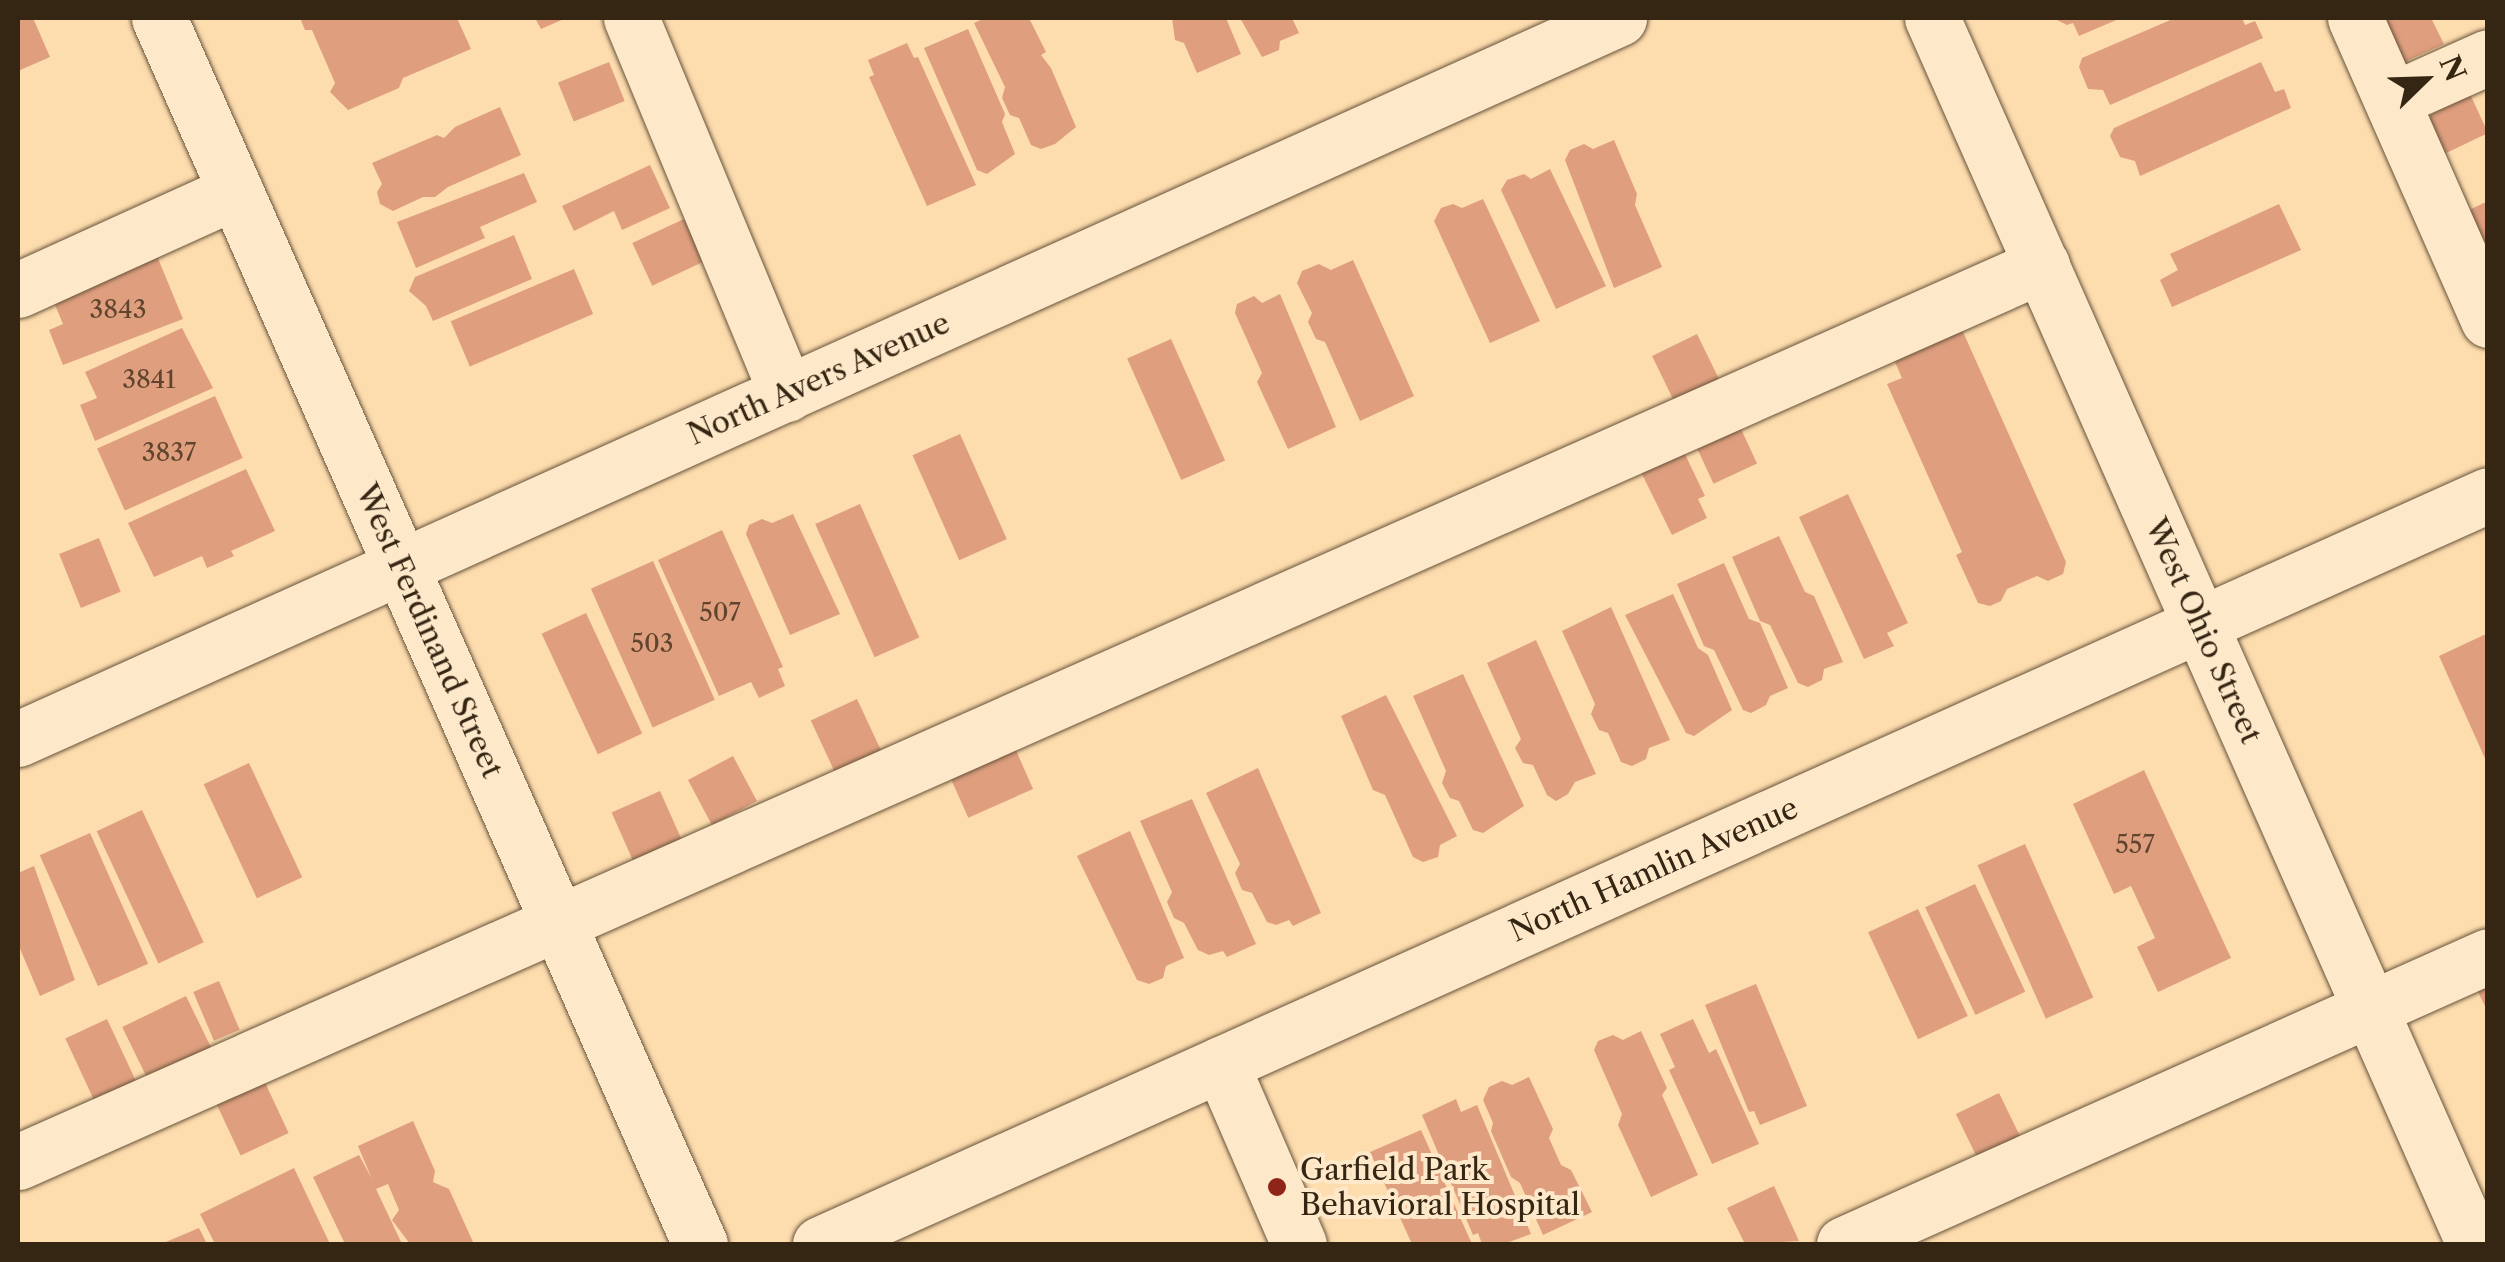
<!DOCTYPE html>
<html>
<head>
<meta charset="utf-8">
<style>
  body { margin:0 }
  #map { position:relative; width:2505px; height:1262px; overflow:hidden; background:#fddcae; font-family:"Libre Caslon Text",serif }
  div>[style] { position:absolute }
  .building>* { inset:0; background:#df9f7f; transform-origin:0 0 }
  .roads { filter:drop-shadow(0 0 2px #67543a) drop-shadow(0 0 2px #67543a) }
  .minor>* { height:55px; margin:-27.5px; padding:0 27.5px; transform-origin:27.5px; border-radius:27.5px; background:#fee8ca }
  .dots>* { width:28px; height:28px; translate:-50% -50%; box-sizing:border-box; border:5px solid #fee8ca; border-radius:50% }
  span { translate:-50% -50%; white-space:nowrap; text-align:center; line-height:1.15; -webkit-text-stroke:8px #fee8ca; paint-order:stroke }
  .number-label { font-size:25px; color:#60442e }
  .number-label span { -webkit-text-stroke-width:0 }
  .street-label { font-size:30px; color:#352613 }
  .poi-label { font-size:30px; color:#352613 }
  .left { translate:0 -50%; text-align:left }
  .frame { position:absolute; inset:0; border:20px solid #352613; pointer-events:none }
  .north { position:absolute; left:2375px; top:30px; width:100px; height:100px; -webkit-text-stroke:8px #fee8ca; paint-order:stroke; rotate:67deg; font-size:28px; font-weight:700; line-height:40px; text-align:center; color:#352613 }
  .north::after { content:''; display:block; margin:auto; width:35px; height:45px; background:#352613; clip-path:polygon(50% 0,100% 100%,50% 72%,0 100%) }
</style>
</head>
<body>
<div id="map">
  <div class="building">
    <i style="clip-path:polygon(18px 18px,33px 18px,50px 57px,18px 71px)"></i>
    <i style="clip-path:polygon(300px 18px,457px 18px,471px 49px,403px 78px,399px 88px,348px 110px,330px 92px,335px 83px,312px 30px,305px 30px)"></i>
    <i style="clip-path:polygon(535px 18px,566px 18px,541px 29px)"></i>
    <i style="clip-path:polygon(985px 18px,1029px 18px,1046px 52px,1041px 55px,1051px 68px,1076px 127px,1055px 144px,1041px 149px,1031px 145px,1019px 118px,1010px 115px,1002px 98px,1005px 87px,974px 23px)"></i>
    <i style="clip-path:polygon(1172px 18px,1226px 18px,1241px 54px,1197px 73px,1184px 43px,1175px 40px)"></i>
    <i style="clip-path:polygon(1240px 18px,1292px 18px,1299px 33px,1280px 41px,1279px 50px,1262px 57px)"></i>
    <i style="clip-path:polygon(2053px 18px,2121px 18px,2079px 36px,2073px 23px,2067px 25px)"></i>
    <i style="clip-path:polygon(2175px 18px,2242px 18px,2245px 25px,2255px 21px,2263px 38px,2110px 105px,2103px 90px,2088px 89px,2079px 67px,2082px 58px)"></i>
    <i style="clip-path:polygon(2383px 18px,2431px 18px,2444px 44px,2402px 63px)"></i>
    <i style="clip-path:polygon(968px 29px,1005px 114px,1002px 122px,1015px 154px,987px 174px,977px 170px,924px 48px)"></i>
    <i style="clip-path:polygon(907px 43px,914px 58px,918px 57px,976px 185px,927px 206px,869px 77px,874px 75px,868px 60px)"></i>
    <i style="left:609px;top:62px;width:42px;height:55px;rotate:68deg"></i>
    <i style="clip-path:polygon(2261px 62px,2275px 92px,2284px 89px,2291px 108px,2140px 176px,2135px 161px,2120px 157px,2110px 136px,2114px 128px)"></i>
    <i style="clip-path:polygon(2470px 94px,2488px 133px,2438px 157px,2424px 129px,2432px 114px)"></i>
    <i style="clip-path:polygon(500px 107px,521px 155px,448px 187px,435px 197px,423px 197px,393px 211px,380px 204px,377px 192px,382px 184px,372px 163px,437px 135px,444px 138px,455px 127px)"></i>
    <i style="clip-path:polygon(1614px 140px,1637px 194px,1635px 205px,1662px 267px,1614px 288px,1565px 160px,1570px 150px,1584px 144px,1593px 149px)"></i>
    <i style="clip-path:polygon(650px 165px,670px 208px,622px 230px,614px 211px,574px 231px,562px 206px)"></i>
    <i style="clip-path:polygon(1550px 169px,1606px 286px,1556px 309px,1501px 190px,1507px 180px,1524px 174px,1531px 179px)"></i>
    <i style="clip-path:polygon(524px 173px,537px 202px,480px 227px,485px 238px,416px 268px,397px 222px)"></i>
    <i style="clip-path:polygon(1483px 199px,1540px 321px,1490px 343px,1434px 221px,1441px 208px,1453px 204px,1462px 208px)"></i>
    <i style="clip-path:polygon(2488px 201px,2488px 256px,2467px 211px)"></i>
    <i style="clip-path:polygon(2279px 204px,2301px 250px,2172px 307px,2160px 280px,2178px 270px,2170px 254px)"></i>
    <i style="left:684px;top:219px;width:47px;height:57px;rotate:65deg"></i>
    <i style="clip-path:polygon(514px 235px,532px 279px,433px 321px,426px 306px,409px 291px,415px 277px)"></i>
    <i style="clip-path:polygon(157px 256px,183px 319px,63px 365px,49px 330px,63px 324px,53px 300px)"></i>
    <i style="clip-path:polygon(1353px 260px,1414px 396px,1360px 421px,1325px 342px,1316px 339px,1308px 322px,1312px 313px,1297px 283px,1302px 271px,1319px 264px,1331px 270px)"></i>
    <i style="left:574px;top:269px;width:49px;height:134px;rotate:67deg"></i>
    <i style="clip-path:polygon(1280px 294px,1336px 427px,1288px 449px,1257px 382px,1262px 373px,1235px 313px,1237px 304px,1254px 296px,1262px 303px)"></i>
    <i style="clip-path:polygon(1959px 323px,2066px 562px,2063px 574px,2048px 581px,2037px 576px,2007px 589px,2001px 601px,1990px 606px,1978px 603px,1956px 555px,1962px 552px,1887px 384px,1902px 378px,1891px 353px)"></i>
    <i style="clip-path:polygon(182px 328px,213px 388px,95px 441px,80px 405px,97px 398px,85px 372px)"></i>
    <i style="left:1697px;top:334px;width:52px;height:50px;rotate:64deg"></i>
    <i style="left:1171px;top:339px;width:133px;height:48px;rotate:66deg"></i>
    <i style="left:215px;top:396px;width:68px;height:129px;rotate:66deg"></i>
    <i style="left:1741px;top:429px;width:38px;height:48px;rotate:65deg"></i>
    <i style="left:960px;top:434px;width:115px;height:52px;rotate:66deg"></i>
    <i style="clip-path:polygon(1684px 452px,1705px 496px,1698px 499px,1707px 518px,1672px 535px,1641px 472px)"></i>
    <i style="clip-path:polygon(246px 469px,275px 531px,231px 551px,234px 556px,207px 568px,202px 556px,154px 577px,128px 523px)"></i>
    <i style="clip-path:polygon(1848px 494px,1908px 623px,1887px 633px,1894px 646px,1864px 659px,1799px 517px)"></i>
    <i style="left:860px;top:504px;width:146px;height:49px;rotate:66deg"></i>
    <i style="clip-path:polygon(793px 514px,840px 614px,790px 635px,746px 534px,749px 525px,762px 519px,772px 523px)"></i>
    <i style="clip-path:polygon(722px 530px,783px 667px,778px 669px,785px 686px,759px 698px,751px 682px,719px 696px,658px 560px)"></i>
    <i style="clip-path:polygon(1779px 536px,1805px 592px,1814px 596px,1843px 662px,1824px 669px,1822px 680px,1808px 687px,1798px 683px,1770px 625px,1760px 621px,1732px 557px)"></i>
    <i style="left:99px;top:538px;width:58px;height:43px;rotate:68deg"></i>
    <i style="left:653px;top:561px;width:152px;height:68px;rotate:66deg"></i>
    <i style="clip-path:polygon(1724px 563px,1749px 619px,1760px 623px,1788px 688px,1770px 696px,1766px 705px,1751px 713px,1743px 710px,1714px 650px,1704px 646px,1677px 584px)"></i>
    <i style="clip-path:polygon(1673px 594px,1698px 648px,1708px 655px,1732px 710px,1694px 736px,1686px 733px,1625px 615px)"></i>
    <i style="clip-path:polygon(1611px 607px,1670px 740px,1649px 748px,1646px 759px,1632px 766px,1621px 762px,1608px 733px,1599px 730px,1591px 714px,1595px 704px,1562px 631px)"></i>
    <i style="left:586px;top:613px;width:133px;height:49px;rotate:65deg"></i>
    <i style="clip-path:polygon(2486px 634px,2488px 638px,2488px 765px,2439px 656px)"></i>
    <i style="clip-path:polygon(1536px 640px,1596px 774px,1575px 782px,1568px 794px,1556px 801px,1547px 795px,1533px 765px,1523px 763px,1515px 748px,1521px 739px,1487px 663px)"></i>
    <i style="clip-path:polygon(1463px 674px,1524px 806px,1483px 833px,1473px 830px,1459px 801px,1450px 798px,1442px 783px,1446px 771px,1413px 696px)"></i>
    <i style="clip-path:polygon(1386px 695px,1457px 836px,1440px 845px,1438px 857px,1423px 862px,1413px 857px,1385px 795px,1373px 790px,1341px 716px)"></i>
    <i style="left:857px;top:699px;width:63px;height:51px;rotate:65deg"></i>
    <i style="left:1014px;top:746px;width:47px;height:71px;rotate:66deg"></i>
    <i style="left:733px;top:756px;width:51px;height:51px;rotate:62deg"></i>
    <i style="left:249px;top:763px;width:126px;height:50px;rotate:65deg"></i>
    <i style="clip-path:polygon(1258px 768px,1321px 913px,1293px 926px,1289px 920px,1276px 925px,1267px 922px,1252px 893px,1242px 890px,1235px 873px,1240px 864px,1206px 793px)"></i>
    <i style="clip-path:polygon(2144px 770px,2231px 958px,2158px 992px,2137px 947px,2155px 938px,2131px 886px,2114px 894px,2073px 804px)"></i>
    <i style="left:660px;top:791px;width:58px;height:53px;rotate:66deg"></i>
    <i style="clip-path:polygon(1192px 799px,1256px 944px,1227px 957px,1223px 951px,1209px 955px,1198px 950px,1184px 923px,1174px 918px,1167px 902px,1172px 892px,1140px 821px)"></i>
    <i style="left:142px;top:810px;width:146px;height:50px;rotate:65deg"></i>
    <i style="clip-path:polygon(1130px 831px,1184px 958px,1166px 966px,1163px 978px,1149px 984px,1137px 980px,1077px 856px)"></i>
    <i style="left:90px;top:833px;width:143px;height:55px;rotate:66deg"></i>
    <i style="left:2025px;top:844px;width:168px;height:52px;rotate:66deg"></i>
    <i style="clip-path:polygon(34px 866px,75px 980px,40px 996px,18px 944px,18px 873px)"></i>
    <i style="left:1975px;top:884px;width:119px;height:55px;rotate:65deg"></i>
    <i style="left:1918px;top:909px;width:118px;height:55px;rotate:65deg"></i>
    <i style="left:219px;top:981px;width:53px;height:28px;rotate:67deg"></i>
    <i style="clip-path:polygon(1756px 984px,1807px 1106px,1760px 1125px,1754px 1111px,1749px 1112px,1705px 1005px)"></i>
    <i style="clip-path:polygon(2488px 984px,2488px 1012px,2477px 990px)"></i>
    <i style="left:186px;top:996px;width:57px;height:71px;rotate:64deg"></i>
    <i style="left:107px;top:1019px;width:69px;height:46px;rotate:65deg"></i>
    <i style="clip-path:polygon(1693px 1019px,1709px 1053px,1716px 1049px,1759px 1144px,1712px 1164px,1669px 1070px,1675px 1067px,1660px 1034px)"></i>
    <i style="clip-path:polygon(1641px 1031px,1667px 1088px,1662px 1095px,1698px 1175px,1651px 1197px,1618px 1125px,1622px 1114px,1594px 1050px,1598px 1041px,1613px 1035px,1623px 1040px)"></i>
    <i style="left:262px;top:1076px;width:63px;height:53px;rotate:65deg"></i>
    <i style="clip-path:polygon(1529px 1077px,1553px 1129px,1549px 1138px,1561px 1165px,1571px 1170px,1592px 1212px,1543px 1235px,1520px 1183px,1511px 1177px,1491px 1131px,1493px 1123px,1483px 1100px,1489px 1087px,1502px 1081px,1512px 1085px)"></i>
    <i style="left:1999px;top:1093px;width:52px;height:48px;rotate:64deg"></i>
    <i style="clip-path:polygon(1456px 1099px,1461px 1112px,1477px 1105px,1531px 1234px,1504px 1244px,1482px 1244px,1478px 1233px,1473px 1235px,1422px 1115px)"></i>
    <i style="clip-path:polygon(413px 1121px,435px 1171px,433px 1182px,449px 1189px,473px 1242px,410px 1244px,392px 1220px,399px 1210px,388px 1184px,376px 1189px,402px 1244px,345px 1244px,313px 1177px,359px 1155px,372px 1179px,358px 1146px)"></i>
    <i style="clip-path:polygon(1421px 1130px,1472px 1244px,1412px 1244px,1370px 1152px)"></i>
    <i style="clip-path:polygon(294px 1168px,330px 1244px,215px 1244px,200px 1214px)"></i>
    <i style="clip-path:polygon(1774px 1186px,1799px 1241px,1745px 1244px,1727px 1208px)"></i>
    <i style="clip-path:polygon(199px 1228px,207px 1244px,161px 1244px)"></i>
  </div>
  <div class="roads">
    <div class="minor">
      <i style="left:159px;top:18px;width:1340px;rotate:66.19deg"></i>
      <i style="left:631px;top:18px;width:407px;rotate:67.5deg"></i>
      <i style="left:1932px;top:18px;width:1340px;rotate:66.15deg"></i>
      <i style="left:2355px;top:18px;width:330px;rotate:66.2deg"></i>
      <i style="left:2392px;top:100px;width:105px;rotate:-24.1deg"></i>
      <i style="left:18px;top:290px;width:239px;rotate:-24.4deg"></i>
      <i style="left:18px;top:739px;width:1756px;rotate:-24.24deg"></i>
      <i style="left:1221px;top:1064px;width:196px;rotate:66.6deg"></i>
      <i style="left:18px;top:1162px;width:2214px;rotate:-23.9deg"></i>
      <i style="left:820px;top:1244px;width:1828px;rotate:-24.18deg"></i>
      <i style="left:1844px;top:1244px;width:705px;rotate:-24.09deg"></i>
    </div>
  </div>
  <div class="dots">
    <i style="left:1277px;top:1187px;background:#8f2418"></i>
  </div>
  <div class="number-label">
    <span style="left:118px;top:310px">3843</span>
    <span style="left:149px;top:380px">3841</span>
    <span style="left:169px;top:453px">3837</span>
    <span style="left:720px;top:613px">507</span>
    <span style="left:652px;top:644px">503</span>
    <span style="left:2135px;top:845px">557</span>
  </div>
  <div class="street-label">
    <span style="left:819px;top:379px;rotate:-24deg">North Avers Avenue</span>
    <span style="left:429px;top:631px;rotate:66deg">West Ferdinand Street</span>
    <span style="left:2203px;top:631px;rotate:66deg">West Ohio Street</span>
    <span style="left:1654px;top:870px;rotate:-24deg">North Hamlin Avenue</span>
  </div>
  <div class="poi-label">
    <span class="left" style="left:1300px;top:1187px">Garfield Park<br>Behavioral Hospital</span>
  </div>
  <div class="frame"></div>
  <div class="north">N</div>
</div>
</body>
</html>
